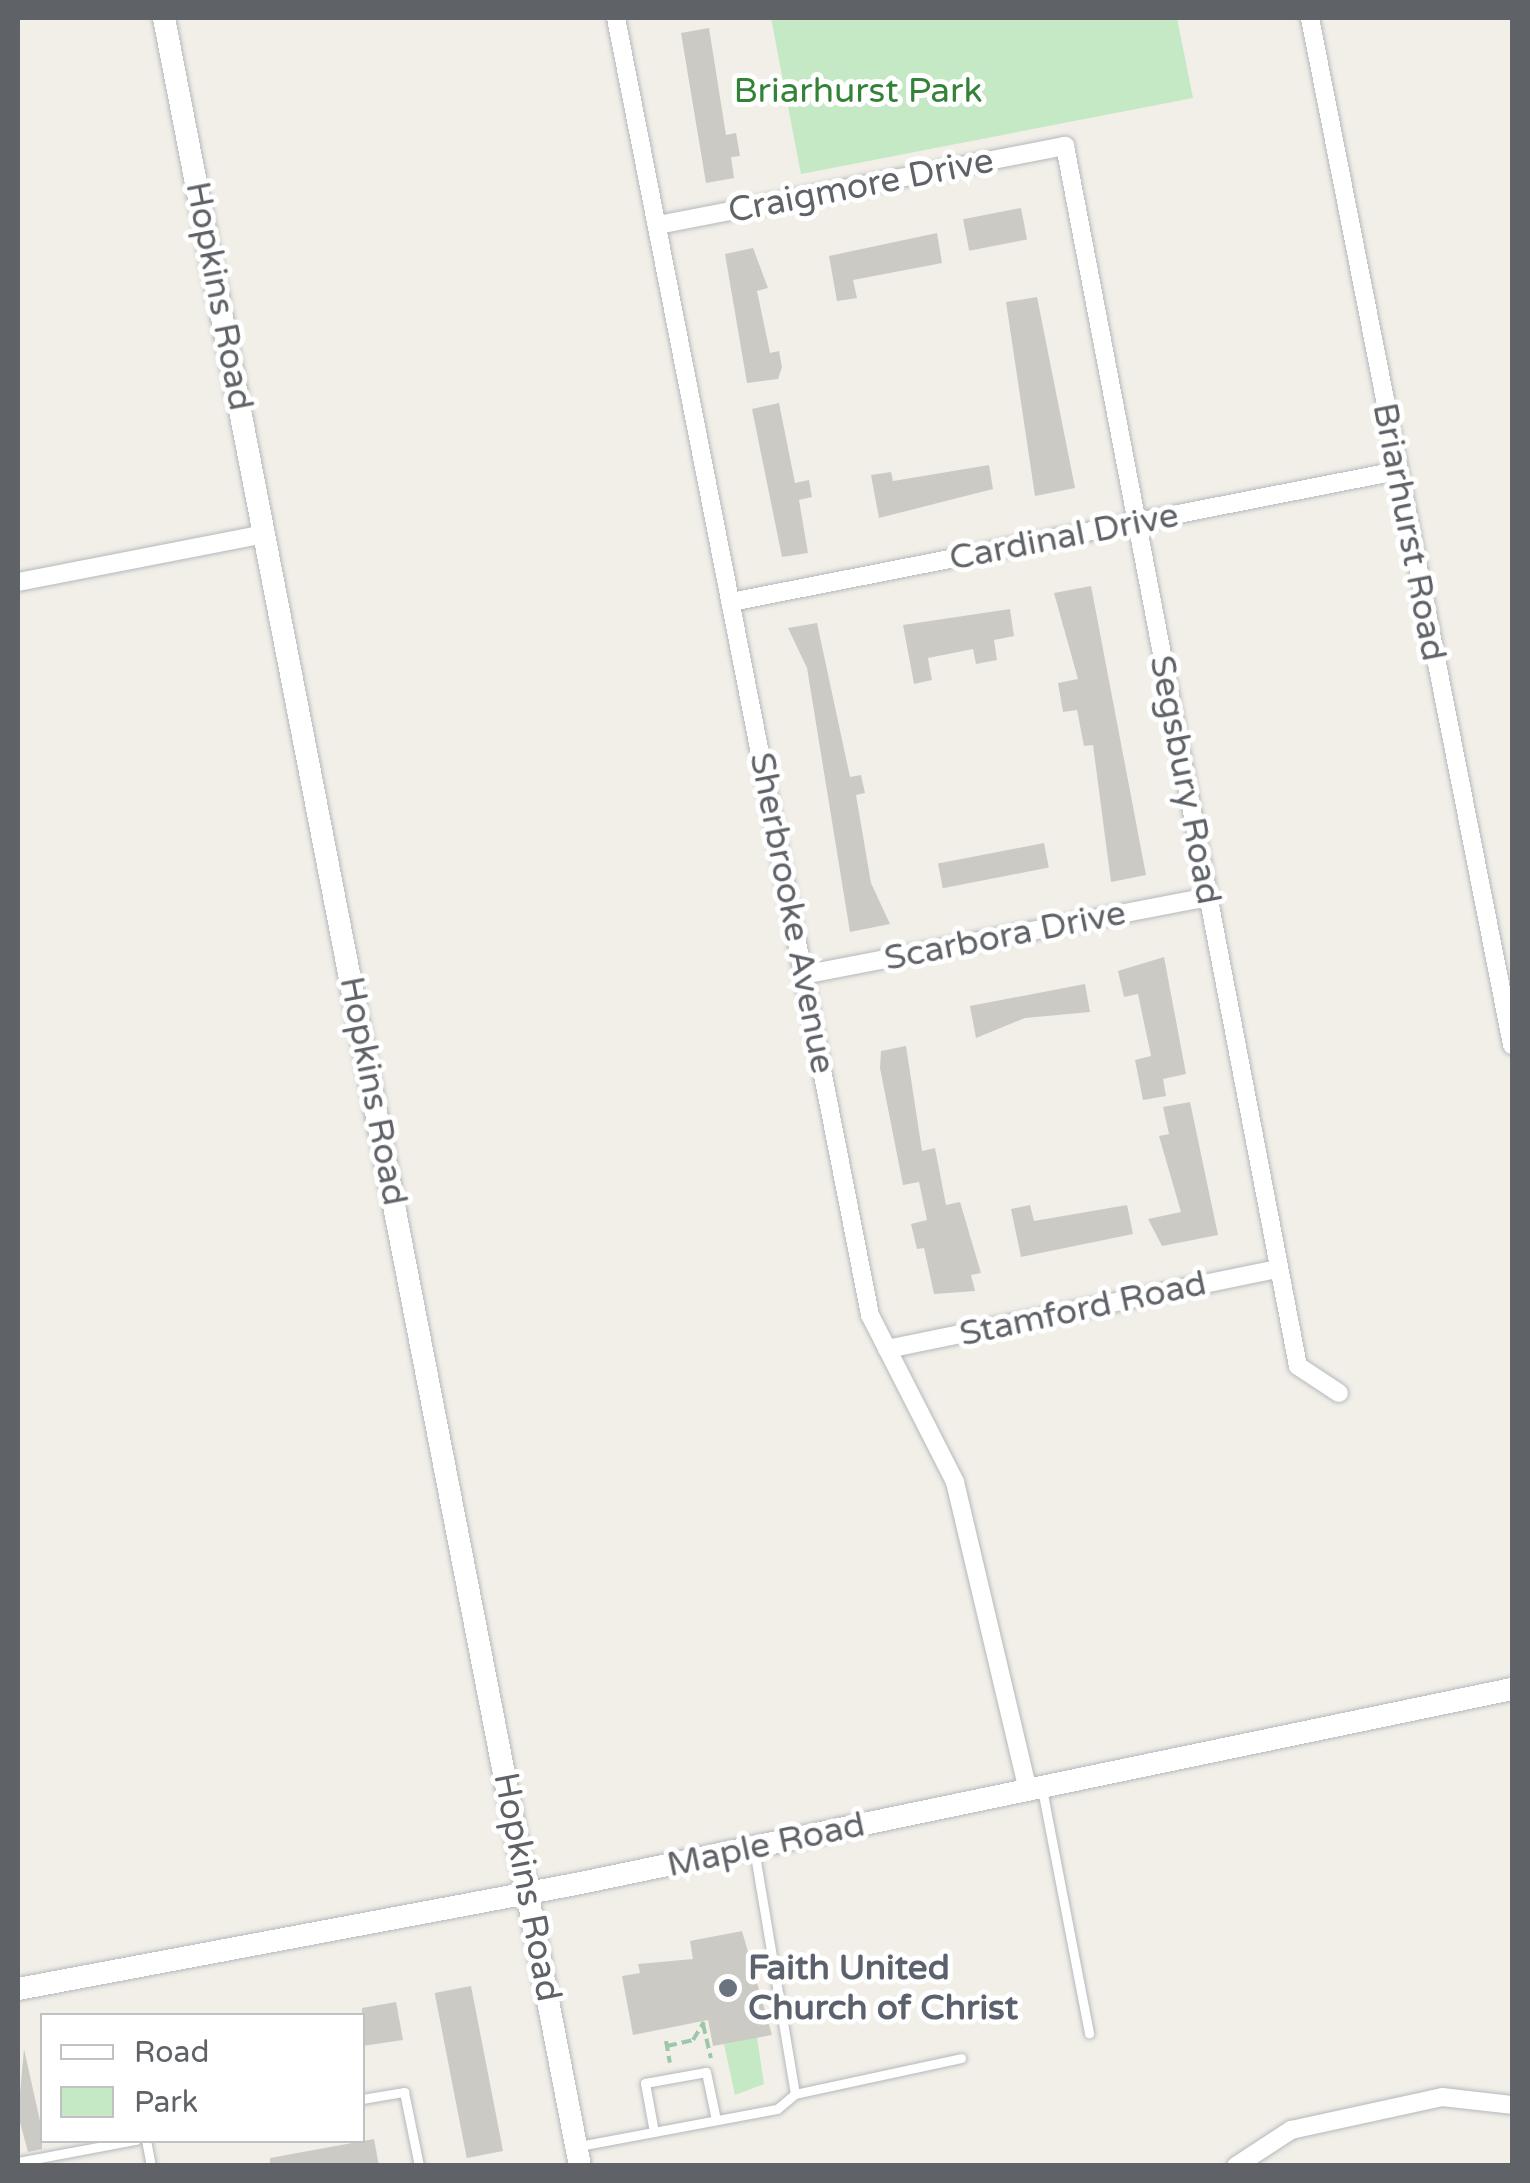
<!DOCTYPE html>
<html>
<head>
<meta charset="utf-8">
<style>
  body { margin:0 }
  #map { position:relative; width:1530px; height:2183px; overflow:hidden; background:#f1efe8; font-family:"Varela Round",sans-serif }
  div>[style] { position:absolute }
  .green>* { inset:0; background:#c5e8c5 }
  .building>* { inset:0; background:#cccac5; transform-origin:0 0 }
  .path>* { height:4px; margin-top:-2px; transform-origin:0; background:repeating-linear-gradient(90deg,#9cc7a9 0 10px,transparent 0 15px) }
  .roads { filter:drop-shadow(0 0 2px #b5b8bc) drop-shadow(0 0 2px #b5b8bc) }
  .lane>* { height:9px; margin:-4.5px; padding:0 4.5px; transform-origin:4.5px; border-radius:4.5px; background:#fff }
  .street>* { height:18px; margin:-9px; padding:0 9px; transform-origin:9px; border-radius:9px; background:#fff }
  .secondary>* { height:22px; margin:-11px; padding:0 11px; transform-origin:11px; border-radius:11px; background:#fff }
  .dots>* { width:28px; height:28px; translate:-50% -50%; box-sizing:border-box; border:5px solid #fff; border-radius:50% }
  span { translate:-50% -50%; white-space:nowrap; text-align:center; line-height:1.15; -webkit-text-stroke:10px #fff; paint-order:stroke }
  .park-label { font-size:35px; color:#348238 }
  .street-label { font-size:35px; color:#5f6368 }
  .worship-label { font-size:35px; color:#5b616d; font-weight:700 }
  .left { translate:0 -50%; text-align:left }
  .frame { position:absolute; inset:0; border:20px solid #5f6368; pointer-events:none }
  .legend { position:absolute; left:40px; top:2013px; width:325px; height:130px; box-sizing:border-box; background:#fff; border:2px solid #bfc1c3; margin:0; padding:12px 18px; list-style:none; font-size:30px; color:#5f6368 }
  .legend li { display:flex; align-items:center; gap:20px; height:50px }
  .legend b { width:50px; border:2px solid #bfc1c3 }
</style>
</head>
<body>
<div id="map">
  <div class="green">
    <i style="clip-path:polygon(771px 18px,1177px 18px,1193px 98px,801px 174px)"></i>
    <i style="clip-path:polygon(757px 2037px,764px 2084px,735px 2095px,724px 2044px)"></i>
  </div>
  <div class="building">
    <i style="clip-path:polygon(709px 28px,726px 135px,736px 133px,740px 156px,731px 157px,734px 178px,706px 183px,681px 33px)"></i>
    <i style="left:1021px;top:208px;width:32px;height:59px;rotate:79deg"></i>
    <i style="clip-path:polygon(937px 233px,942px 263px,853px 280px,857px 298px,837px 301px,829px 256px)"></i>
    <i style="clip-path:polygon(753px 248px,768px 288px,757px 291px,770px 353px,779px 351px,782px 367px,778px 379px,747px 383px,725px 254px)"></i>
    <i style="clip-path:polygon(1037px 297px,1075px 488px,1035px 496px,1006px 302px)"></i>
    <i style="clip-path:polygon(779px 403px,795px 483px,809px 480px,812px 497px,799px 500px,808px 553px,782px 557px,752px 409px)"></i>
    <i style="clip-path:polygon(989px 465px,993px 489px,879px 518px,871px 475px,891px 472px,893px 481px)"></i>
    <i style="clip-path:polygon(1091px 586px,1146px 875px,1111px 882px,1093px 745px,1084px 746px,1077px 710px,1063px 712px,1058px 683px,1078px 679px,1054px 593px)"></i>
    <i style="clip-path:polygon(1010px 609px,1014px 636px,994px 640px,997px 660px,976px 664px,973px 649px,928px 658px,932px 680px,914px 684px,903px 625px)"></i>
    <i style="clip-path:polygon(817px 623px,850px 777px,861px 775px,865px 793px,856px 795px,871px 883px,890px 924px,850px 932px,807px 668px,788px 628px)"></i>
    <i style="left:1044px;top:843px;width:25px;height:108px;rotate:79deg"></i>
    <i style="clip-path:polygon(1164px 957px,1186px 1074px,1163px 1079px,1166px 1096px,1143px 1100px,1135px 1060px,1151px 1056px,1138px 994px,1124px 997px,1118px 971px)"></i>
    <i style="clip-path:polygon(1085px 984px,1090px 1012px,1025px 1018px,976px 1038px,970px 1006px)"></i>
    <i style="clip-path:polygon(906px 1046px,922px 1151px,935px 1148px,946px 1205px,960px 1202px,981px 1273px,971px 1275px,975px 1291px,934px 1294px,924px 1248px,917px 1249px,911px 1224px,927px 1220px,919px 1182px,903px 1185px,880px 1068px,881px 1051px)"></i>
    <i style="clip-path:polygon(1190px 1102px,1218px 1235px,1162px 1246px,1148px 1219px,1181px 1212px,1159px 1136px,1169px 1134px,1163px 1107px)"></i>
    <i style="clip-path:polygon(1030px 1205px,1034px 1221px,1127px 1205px,1133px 1234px,1021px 1257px,1011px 1209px)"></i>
    <i style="clip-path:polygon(742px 1931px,772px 2035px,713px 2046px,708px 2020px,633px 2035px,622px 1976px,640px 1973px,638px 1964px,693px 1959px,690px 1941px)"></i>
    <i style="left:471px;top:1986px;width:168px;height:37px;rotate:79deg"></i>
    <i style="clip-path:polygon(396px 2002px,403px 2040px,362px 2046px,362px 2008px)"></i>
    <i style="clip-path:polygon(24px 2049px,42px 2130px,42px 2149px,28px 2152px,18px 2115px)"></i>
    <i style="clip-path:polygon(374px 2139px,379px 2166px,270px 2166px,270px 2158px)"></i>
  </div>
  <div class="path">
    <i style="left:703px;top:2024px;width:35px;rotate:77deg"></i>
    <i style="left:666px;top:2041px;width:22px;rotate:80deg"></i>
    <i style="left:667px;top:2046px;width:27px;rotate:-13deg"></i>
    <i style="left:693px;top:2040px;width:21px;rotate:-59deg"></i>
  </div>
  <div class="roads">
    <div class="lane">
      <i style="left:1042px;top:1789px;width:249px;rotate:79.1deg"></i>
      <i style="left:795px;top:2094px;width:170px;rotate:-12.2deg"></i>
      <i style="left:362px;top:2099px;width:43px;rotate:-9.5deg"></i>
      <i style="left:404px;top:2092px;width:76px;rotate:78.5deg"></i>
      <i style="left:654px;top:2132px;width:50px;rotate:-100.4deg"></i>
      <i style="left:645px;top:2083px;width:62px;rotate:-10.2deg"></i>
      <i style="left:706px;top:2072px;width:49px;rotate:78.2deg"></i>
      <i style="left:146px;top:2140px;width:26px;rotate:79deg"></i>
      <i style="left:579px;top:2146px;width:201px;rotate:-10.6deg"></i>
      <i style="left:777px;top:2109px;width:23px;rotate:-40deg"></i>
      <i style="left:795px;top:2094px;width:249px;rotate:-99.5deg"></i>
      <i style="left:18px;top:2162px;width:120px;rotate:-10.6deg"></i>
    </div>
    <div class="street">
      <i style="left:616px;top:18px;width:1322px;rotate:78.92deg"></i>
      <i style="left:870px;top:1315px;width:187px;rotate:63deg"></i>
      <i style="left:955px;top:1482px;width:317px;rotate:76.7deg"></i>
      <i style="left:1310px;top:18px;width:1047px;rotate:78.87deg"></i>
      <i style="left:658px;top:225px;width:415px;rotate:-11deg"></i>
      <i style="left:1065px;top:146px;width:1242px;rotate:79.19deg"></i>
      <i style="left:1298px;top:1366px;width:49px;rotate:33.4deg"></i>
      <i style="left:18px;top:582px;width:252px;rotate:-11deg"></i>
      <i style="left:731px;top:602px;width:679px;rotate:-11.13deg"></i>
      <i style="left:803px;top:975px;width:411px;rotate:-10.9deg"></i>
      <i style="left:887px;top:1349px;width:399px;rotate:-11.6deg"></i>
      <i style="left:1236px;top:2166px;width:66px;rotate:-33.2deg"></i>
      <i style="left:1291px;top:2130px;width:155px;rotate:-12.3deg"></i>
      <i style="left:1442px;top:2097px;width:70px;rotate:6.5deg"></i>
    </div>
    <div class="secondary">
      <i style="left:164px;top:18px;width:2188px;rotate:79.04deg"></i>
      <i style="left:18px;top:1989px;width:568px;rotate:-10.66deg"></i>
      <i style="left:576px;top:1884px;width:956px;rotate:-11.77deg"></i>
    </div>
  </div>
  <div class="dots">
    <i style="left:728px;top:1988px;background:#6b7280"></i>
  </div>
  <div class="park-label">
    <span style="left:858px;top:91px">Briarhurst Park</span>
  </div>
  <div class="street-label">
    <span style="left:861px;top:186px;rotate:-11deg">Craigmore Drive</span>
    <span style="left:219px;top:296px;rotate:79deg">Hopkins Road</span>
    <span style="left:1409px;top:532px;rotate:79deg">Briarhurst Road</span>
    <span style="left:1064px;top:537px;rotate:-11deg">Cardinal Drive</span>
    <span style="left:1185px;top:780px;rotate:79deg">Segsbury Road</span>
    <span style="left:792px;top:913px;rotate:79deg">Sherbrooke Avenue</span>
    <span style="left:1005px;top:936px;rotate:-11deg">Scarbora Drive</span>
    <span style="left:373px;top:1091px;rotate:79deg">Hopkins Road</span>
    <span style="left:1083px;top:1309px;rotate:-12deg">Stamford Road</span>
    <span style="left:766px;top:1845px;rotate:-12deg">Maple Road</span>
    <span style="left:527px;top:1887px;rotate:79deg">Hopkins Road</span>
  </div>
  <div class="worship-label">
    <span class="left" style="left:748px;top:1988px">Faith United<br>Church of Christ</span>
  </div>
  <div class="frame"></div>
  <ul class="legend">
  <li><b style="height:12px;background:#fff"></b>Road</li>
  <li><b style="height:28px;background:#c5e8c5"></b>Park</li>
  </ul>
</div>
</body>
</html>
